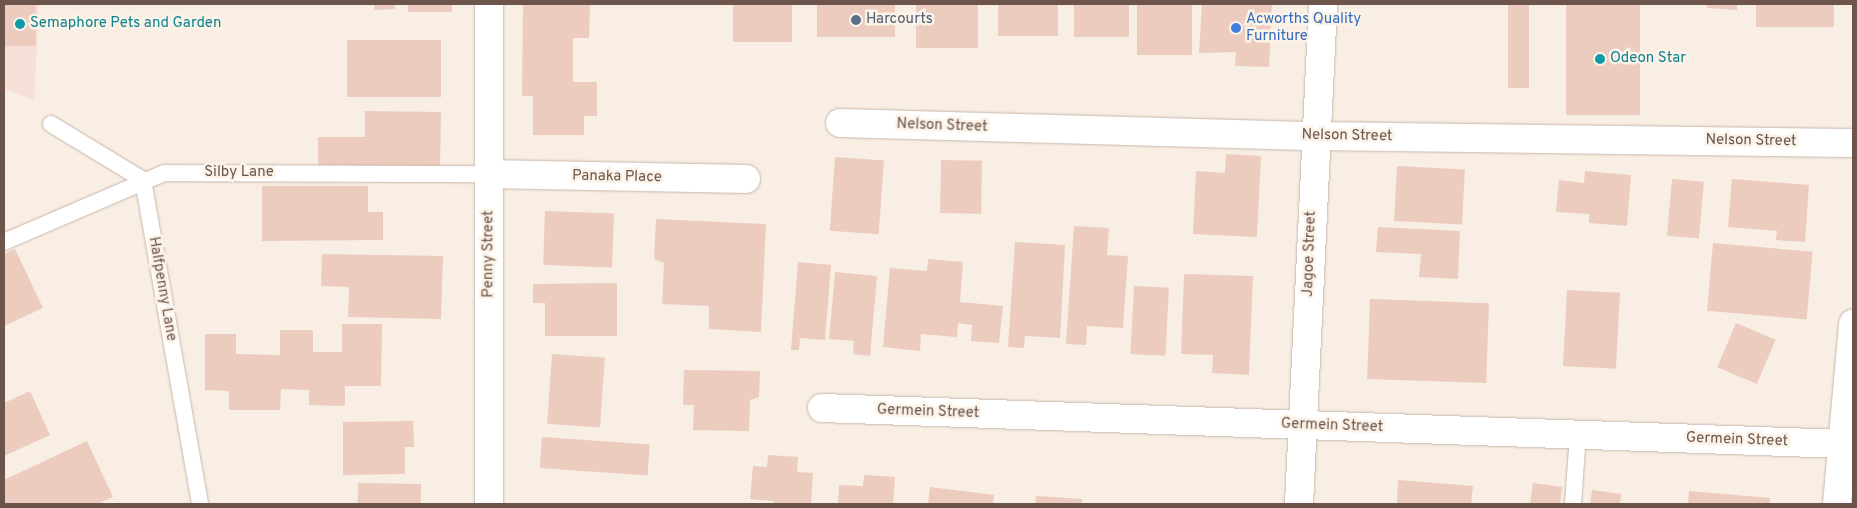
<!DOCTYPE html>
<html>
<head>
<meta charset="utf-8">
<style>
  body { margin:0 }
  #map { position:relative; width:1857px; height:508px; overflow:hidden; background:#f9eee3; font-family:Overpass,sans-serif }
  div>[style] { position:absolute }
  .commercial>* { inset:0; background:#f8dfd8 }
  .building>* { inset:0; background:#ebccbe; transform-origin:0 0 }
  .roads { filter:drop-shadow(0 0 1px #c8b6ab) drop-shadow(0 0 1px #c8b6ab) }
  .service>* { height:16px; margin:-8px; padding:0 8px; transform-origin:8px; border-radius:8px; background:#fff }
  .minor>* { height:28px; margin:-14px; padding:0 14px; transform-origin:14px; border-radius:14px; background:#fff }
  .secondary>* { height:28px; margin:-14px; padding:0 14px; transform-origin:14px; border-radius:14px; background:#fff }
  .dots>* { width:14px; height:14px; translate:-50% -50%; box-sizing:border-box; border:2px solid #fcf3e8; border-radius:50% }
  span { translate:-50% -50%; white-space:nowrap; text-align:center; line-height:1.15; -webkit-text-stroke:5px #fcf3e8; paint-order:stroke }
  .shop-label { font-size:15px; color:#366cbe }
  .left { translate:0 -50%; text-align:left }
  .service-label { font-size:15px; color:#4e5e75 }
  .culture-label { font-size:15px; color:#0d838f }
  .street-label { font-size:15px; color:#6d554c }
  .frame { position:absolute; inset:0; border:5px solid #6d554c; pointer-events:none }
</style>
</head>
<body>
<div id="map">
  <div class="commercial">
    <i style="clip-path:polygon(4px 4px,39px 4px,34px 101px,4px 88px)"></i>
  </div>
  <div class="building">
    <i style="left:4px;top:4px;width:32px;height:42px"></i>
    <i style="clip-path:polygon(374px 4px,395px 4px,395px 9px,374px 10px)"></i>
    <i style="left:408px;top:4px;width:44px;height:8px"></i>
    <i style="clip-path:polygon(523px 4px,590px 4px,589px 38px,573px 38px,573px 82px,597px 82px,597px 116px,584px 116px,584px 135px,533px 135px,533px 96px,522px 96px)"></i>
    <i style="left:733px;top:4px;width:59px;height:38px"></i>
    <i style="left:817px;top:4px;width:78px;height:33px"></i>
    <i style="left:916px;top:4px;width:62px;height:44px"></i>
    <i style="left:998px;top:4px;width:60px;height:32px"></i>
    <i style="left:1074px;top:4px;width:55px;height:33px"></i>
    <i style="left:1137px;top:4px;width:55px;height:51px"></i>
    <i style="clip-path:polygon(1202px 4px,1272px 4px,1269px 67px,1235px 66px,1236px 52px,1199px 53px)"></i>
    <i style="left:1508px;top:4px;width:21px;height:84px"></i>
    <i style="left:1566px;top:4px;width:74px;height:111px"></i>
    <i style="clip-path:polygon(1707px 4px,1737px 4px,1737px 10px,1707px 8px)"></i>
    <i style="left:1756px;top:4px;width:78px;height:23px"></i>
    <i style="left:347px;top:40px;width:94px;height:57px"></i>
    <i style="clip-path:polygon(365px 111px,441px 112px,440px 166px,318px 165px,318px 137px,365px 137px)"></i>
    <i style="clip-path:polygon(1226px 154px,1261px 156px,1257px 237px,1193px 234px,1196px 171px,1225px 173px)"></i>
    <i style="left:835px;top:157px;width:49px;height:74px;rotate:4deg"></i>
    <i style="left:941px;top:160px;width:41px;height:53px;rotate:1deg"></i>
    <i style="left:1397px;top:166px;width:68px;height:55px;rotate:3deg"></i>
    <i style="clip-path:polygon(1585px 171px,1631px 175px,1627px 226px,1589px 223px,1589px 214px,1556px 212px,1559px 180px,1584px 183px)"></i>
    <i style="left:1672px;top:179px;width:32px;height:57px;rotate:5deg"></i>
    <i style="clip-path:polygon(1732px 179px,1809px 185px,1805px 242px,1776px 240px,1777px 231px,1728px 227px)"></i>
    <i style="clip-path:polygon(262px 186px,368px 186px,368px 212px,383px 212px,383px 240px,262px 241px)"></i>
    <i style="left:545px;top:211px;width:69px;height:54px;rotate:2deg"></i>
    <i style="clip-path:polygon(656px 219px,766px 224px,761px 332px,709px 329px,709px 306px,662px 304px,664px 263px,654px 259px)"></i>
    <i style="clip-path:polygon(1074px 226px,1109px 228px,1107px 255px,1128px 256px,1123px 328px,1087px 326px,1086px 345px,1066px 344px)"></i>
    <i style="clip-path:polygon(1378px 227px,1460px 231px,1458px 279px,1419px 277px,1421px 254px,1376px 252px)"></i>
    <i style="clip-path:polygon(1015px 242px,1065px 245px,1060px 338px,1025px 336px,1024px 348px,1008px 347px)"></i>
    <i style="left:1713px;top:243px;width:100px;height:68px;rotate:5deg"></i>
    <i style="clip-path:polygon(15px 249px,43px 308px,4px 326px,4px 254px)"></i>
    <i style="clip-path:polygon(322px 254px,443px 256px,441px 319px,348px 317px,349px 287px,321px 286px)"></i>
    <i style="clip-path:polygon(928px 259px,963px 262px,960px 302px,1003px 306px,999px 343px,971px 341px,972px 325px,958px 323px,957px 337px,921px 334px,920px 351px,883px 347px,890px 268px,927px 271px)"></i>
    <i style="clip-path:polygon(798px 262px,831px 265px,825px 340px,800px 338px,799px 350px,791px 350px)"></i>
    <i style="clip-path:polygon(835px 272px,877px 276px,870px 356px,853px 354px,854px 341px,829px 339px)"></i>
    <i style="clip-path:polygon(1184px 274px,1253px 276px,1249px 375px,1212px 373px,1213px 355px,1181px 354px)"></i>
    <i style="clip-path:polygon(617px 283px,617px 336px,545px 336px,545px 303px,533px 303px,533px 284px)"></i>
    <i style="left:1134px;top:286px;width:35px;height:68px;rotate:3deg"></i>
    <i style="left:1567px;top:290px;width:53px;height:76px;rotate:3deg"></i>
    <i style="left:1370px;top:299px;width:119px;height:80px;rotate:2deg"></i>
    <i style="left:1736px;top:323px;width:43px;height:48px;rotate:23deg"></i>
    <i style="clip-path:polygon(342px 324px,382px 324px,381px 386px,345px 386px,345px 406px,309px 405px,309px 390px,281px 389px,280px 410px,229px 410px,229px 391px,205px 390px,205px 334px,236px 334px,236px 354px,280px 355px,280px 330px,313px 330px,313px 352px,342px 352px)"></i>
    <i style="left:552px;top:354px;width:53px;height:70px;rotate:4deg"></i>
    <i style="clip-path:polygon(684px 370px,760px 371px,759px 397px,750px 400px,749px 431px,693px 430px,694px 405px,683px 405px)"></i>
    <i style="clip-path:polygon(30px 391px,50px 435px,4px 456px,4px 403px)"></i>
    <i style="clip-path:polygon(413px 421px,414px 447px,405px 447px,405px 474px,343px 475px,343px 422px)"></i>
    <i style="left:542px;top:437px;width:108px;height:31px;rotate:4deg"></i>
    <i style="clip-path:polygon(87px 441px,113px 497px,97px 504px,4px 504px,4px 480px)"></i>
    <i style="clip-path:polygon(768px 455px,798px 457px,797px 472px,813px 473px,811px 504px,774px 504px,774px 501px,750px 499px,753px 466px,767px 467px)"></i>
    <i style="clip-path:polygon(864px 475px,895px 477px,893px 504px,838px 504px,839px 485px,863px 486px)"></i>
    <i style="clip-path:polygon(1398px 480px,1473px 486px,1471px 504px,1397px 504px)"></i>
    <i style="left:358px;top:483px;width:63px;height:21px;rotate:1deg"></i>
    <i style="clip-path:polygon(1533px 483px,1562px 487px,1560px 504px,1530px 504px)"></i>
    <i style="clip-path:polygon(930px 487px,994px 495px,993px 504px,928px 504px)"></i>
    <i style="clip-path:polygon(1592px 490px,1621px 494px,1620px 504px,1590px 504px)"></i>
    <i style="clip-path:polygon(1689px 491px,1770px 498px,1770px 504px,1688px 504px)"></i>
    <i style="clip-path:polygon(1036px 496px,1082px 499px,1081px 504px,1035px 504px)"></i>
  </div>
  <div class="roads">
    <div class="service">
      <i style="left:51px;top:124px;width:108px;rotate:31.3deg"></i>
      <i style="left:143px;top:180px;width:329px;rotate:80deg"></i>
      <i style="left:4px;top:242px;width:174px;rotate:-23.3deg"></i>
      <i style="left:164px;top:173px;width:324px;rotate:0.2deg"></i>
      <i style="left:1573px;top:504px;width:69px;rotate:-85.9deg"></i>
    </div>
    <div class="minor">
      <i style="left:489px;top:4px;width:500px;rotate:90deg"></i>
      <i style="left:840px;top:123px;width:475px;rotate:1.6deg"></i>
      <i style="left:1315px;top:136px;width:538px;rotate:0.75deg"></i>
      <i style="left:488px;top:174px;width:258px;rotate:1.1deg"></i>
      <i style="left:822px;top:408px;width:1022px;rotate:2.02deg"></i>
      <i style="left:1299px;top:504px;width:501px;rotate:-87.25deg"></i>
    </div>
    <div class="secondary">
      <i style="left:1837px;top:504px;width:181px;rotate:-84.9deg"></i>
    </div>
  </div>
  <div class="dots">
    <i style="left:856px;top:20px;background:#5c6f8a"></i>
    <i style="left:20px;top:24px;background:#0f9aa8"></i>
    <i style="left:1236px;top:28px;background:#3f7fe0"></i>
    <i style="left:1600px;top:59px;background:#0f9aa8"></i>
  </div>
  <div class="shop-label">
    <span class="left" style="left:1246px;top:28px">Acworths Quality<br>Furniture</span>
  </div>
  <div class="service-label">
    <span class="left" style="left:866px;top:20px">Harcourts</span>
  </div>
  <div class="culture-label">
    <span class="left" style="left:30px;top:24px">Semaphore Pets and Garden</span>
    <span class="left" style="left:1610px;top:59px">Odeon Star</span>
  </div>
  <div class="street-label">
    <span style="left:942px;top:126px;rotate:2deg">Nelson Street</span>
    <span style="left:1347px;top:136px;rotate:1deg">Nelson Street</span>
    <span style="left:1751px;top:141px;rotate:1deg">Nelson Street</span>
    <span style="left:239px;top:173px">Silby Lane</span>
    <span style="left:617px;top:177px;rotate:1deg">Panaka Place</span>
    <span style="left:489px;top:254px;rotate:-90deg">Penny Street</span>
    <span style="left:1310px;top:254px;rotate:-88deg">Jagoe Street</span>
    <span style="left:162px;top:289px;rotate:80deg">Halfpenny Lane</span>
    <span style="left:928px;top:412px;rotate:2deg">Germein Street</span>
    <span style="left:1332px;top:426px;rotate:2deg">Germein Street</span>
    <span style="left:1737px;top:440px;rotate:2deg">Germein Street</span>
  </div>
  <div class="frame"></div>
</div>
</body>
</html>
